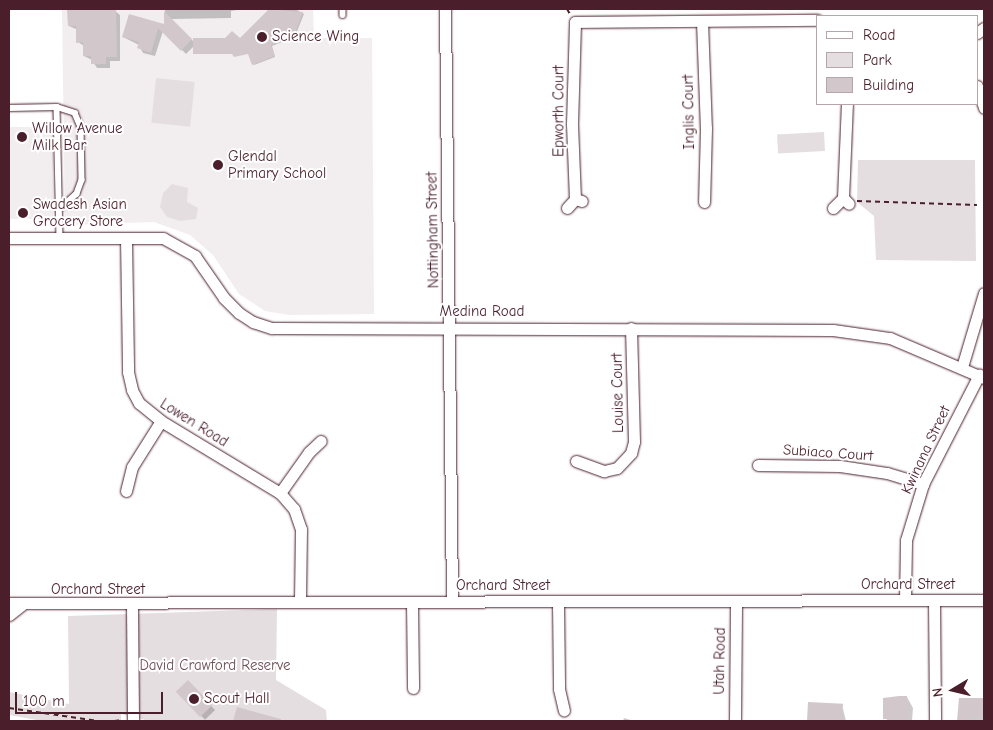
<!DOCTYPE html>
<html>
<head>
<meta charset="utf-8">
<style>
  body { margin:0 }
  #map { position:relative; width:993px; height:730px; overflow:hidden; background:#fff; font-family:"Comic Neue",sans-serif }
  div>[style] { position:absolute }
  .built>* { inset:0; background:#f2eeef; transform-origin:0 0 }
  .green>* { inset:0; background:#e5dee0; transform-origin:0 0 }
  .shadow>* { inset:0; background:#0003; transform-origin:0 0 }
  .building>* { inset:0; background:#d2c7cb; transform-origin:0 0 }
  .path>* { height:2px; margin-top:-1px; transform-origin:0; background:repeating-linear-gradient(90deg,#4a1f2b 0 5px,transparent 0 9px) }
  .roads { filter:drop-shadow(0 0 1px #4a1f2b) drop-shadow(0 0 1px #4a1f2b) }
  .service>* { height:5.5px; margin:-2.75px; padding:0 2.75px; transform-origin:2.75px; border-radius:2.75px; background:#fff }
  .minor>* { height:11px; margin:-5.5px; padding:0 5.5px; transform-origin:5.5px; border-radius:5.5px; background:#fff }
  .dots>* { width:14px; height:14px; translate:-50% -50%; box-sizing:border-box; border:2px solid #fff; border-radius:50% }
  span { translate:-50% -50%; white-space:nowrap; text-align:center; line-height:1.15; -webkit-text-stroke:4px #fff; paint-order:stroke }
  .poi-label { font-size:15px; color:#4a1f2b }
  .left { translate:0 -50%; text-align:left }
  .street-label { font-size:15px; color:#4a1f2b }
  .park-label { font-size:15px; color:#714f58 }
  .frame { position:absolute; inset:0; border:10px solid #4a1f2b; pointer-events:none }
  .legend { position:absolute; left:816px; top:15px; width:162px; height:90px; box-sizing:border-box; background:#fff; border:1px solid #b7a5aa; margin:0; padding:6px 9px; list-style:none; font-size:15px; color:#4a1f2b }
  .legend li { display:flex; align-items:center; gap:10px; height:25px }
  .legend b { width:25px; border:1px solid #b7a5aa }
  .north { position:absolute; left:928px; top:665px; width:50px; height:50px; -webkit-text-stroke:4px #fff; paint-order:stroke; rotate:261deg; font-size:14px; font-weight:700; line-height:20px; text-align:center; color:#4a1f2b }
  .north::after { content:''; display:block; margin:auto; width:18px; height:22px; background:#4a1f2b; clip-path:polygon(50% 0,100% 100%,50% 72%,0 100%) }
  .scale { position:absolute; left:15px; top:692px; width:148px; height:22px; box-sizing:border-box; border:2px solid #4a1f2b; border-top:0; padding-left:6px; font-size:15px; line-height:18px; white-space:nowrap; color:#4a1f2b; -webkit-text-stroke:4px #fff; paint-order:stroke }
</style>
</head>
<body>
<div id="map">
  <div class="built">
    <i style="clip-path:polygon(62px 9px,313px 9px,314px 38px,372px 38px,374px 314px,289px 315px,265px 311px,239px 294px,213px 255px,190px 235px,154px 222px,65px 225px)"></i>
    <i style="left:53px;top:127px;width:92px;height:44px;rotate:90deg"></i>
  </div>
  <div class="green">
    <i style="left:156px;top:78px;width:39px;height:45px;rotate:6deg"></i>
    <i style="left:824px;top:132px;width:19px;height:47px;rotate:87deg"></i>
    <i style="clip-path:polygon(858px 160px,975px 160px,976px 261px,876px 260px,874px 216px,857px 202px)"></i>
    <i style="clip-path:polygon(172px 184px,188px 188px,187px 202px,198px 208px,196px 219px,180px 221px,167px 217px,160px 207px,163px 193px)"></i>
    <i style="clip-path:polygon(277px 609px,276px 680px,326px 710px,327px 721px,149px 721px,121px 714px,121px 721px,42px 721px,9px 715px,9px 692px,69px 704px,68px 616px)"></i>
  </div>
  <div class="shadow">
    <i style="clip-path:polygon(69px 9px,120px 9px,114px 10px,120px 15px,120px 61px,110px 61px,110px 68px,97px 68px,92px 60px,84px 56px,84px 46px,78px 42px,78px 30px,69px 26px)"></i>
    <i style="clip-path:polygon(162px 9px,243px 9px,231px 11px,231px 18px,171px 19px,194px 42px,240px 40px,270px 9px,295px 9px,304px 14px,295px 36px,286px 32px,282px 42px,272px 46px,275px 57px,254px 65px,249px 54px,195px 54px,194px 46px,186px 54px,163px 31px,155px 56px,143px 53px,139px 45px,123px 37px,166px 26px,165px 10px)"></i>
    <i style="left:188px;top:682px;width:39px;height:14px;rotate:46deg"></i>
    <i style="clip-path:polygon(907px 697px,913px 708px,912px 721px,887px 721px,885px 699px)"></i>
    <i style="left:960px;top:699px;width:24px;height:22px"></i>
    <i style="clip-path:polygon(809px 704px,842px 705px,846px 721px,810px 721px)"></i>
    <i style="clip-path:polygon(624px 718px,634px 721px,635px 721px,623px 721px)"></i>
  </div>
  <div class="building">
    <i style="clip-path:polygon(67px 9px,116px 9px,117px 57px,106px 57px,106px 64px,91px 64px,91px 56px,83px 56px,83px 42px,76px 43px,76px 26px,68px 26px)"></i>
    <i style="clip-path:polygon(269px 9px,303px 12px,294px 36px,285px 32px,281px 42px,271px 45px,275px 56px,252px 65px,248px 54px,234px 57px,232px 54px,193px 54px,193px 38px,225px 38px,232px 31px,240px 38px)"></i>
    <i style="clip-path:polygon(164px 11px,192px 39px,181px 51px,158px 28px,151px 53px,137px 48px,139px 42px,122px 37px,129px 14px,164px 24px)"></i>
    <i style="left:188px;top:680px;width:35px;height:17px;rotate:46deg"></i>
    <i style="clip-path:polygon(899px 696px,907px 696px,907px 703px,910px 703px,909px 719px,883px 719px,883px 698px)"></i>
    <i style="clip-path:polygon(959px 698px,984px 698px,984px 716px,957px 721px)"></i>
    <i style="left:808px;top:702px;width:35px;height:19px;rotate:3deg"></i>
    <i style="clip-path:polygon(237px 707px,281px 719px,281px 721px,233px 721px)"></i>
  </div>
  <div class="path">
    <i style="left:567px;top:9px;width:6px;rotate:59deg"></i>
    <i style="left:857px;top:201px;width:120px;rotate:1.9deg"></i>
    <i style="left:9px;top:708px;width:90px;rotate:8.3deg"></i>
    <i style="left:114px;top:721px;width:9px;rotate:-6deg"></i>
  </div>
  <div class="roads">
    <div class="service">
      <i style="left:343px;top:9px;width:6px;rotate:90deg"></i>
      <i style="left:57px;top:107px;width:19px;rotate:18deg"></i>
      <i style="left:75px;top:113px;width:15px;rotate:67deg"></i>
      <i style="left:81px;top:127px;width:53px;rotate:88.9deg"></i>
      <i style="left:82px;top:180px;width:15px;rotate:110deg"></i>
      <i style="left:77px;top:194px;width:24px;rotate:138deg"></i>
      <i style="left:9px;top:108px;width:48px;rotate:-1.2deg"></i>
      <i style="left:57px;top:107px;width:132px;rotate:88.7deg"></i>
    </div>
    <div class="minor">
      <i style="left:445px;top:9px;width:592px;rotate:89.32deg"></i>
      <i style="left:702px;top:21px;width:107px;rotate:87.9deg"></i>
      <i style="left:706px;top:128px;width:74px;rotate:91.5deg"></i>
      <i style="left:977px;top:33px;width:9px;rotate:-36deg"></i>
      <i style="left:977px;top:86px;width:23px;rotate:72deg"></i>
      <i style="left:843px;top:198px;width:94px;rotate:-87.6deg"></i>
      <i style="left:575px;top:199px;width:75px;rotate:-92.3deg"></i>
      <i style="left:572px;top:124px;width:102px;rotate:-88.3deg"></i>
      <i style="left:575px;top:22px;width:242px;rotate:-0.5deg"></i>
      <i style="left:567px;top:208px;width:12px;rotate:-48deg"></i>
      <i style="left:575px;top:199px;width:7px;rotate:16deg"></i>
      <i style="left:833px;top:208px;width:14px;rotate:-45deg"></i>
      <i style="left:843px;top:198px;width:8px;rotate:45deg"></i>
      <i style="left:9px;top:238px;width:154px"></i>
      <i style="left:163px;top:238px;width:37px;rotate:29deg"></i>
      <i style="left:195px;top:256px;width:51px;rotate:55.4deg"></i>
      <i style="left:224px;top:298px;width:21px;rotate:45deg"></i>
      <i style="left:239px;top:313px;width:17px;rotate:33deg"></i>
      <i style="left:253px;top:322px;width:20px;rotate:18deg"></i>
      <i style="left:272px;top:328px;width:561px;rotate:0.2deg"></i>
      <i style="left:833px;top:330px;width:58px;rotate:8deg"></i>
      <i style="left:890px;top:338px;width:102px;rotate:23.1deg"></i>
      <i style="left:126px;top:238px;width:134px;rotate:89.1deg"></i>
      <i style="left:128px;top:372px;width:18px;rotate:77deg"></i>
      <i style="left:132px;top:390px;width:15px;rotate:62deg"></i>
      <i style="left:139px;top:403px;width:28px;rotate:39deg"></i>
      <i style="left:161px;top:421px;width:139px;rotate:31.2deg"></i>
      <i style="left:280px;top:493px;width:21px;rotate:49deg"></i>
      <i style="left:294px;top:509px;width:21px;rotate:71deg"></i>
      <i style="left:301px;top:529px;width:73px;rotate:90.8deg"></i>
      <i style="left:962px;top:367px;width:77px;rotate:-73.4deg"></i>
      <i style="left:576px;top:461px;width:30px;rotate:20deg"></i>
      <i style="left:604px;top:471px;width:13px;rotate:-13deg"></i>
      <i style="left:617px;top:468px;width:21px;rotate:-47deg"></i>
      <i style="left:631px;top:453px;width:11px;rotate:-75deg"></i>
      <i style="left:634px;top:442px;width:114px;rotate:-91.5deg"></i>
      <i style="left:758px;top:465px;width:82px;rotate:0.7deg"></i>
      <i style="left:840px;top:466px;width:48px;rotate:8.5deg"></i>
      <i style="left:887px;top:473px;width:38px;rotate:17deg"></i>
      <i style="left:126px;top:491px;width:25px;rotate:-76deg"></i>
      <i style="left:132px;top:467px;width:54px;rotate:-57.8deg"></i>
      <i style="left:280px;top:493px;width:50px;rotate:-54.7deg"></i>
      <i style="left:309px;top:452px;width:16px;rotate:-43deg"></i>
      <i style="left:905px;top:600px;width:60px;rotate:-89deg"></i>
      <i style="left:906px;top:540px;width:59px;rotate:-73.1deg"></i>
      <i style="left:923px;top:484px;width:123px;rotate:-62.8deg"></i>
      <i style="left:934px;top:600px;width:121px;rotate:89.5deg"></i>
      <i style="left:412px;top:602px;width:86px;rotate:89.3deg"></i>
      <i style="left:558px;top:602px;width:87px;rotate:89.3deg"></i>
      <i style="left:559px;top:689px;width:22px;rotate:77deg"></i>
      <i style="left:9px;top:603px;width:975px;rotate:-0.18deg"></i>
      <i style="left:132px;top:605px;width:116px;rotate:89.5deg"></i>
      <i style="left:9px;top:615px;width:16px;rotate:-38deg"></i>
      <i style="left:735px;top:721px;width:120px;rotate:-89.5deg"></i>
    </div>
  </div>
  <div class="dots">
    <i style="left:262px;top:37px;background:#4a1f2b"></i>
    <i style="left:22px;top:137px;background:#4a1f2b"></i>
    <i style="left:218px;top:165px;background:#4a1f2b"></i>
    <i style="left:23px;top:213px;background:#4a1f2b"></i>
    <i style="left:194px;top:699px;background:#4a1f2b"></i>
  </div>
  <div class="poi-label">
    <span class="left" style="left:272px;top:37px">Science Wing</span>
    <span class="left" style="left:32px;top:137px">Willow Avenue<br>Milk Bar</span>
    <span class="left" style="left:228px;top:165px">Glendal<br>Primary School</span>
    <span class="left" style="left:33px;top:213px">Swadesh Asian<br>Grocery Store</span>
    <span class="left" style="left:204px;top:699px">Scout Hall</span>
  </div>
  <div class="street-label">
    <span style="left:559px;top:111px;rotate:-90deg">Epworth Court</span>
    <span style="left:689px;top:112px;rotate:-91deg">Inglis Court</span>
    <span style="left:433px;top:230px;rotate:-91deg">Nottingham Street</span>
    <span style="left:482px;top:312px">Medina Road</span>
    <span style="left:618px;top:393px;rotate:-91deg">Louise Court</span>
    <span style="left:194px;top:423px;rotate:32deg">Lowen Road</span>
    <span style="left:926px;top:450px;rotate:-65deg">Kwinana Street</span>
    <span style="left:828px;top:453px;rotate:4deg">Subiaco Court</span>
    <span style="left:908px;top:585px">Orchard Street</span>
    <span style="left:503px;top:586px">Orchard Street</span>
    <span style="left:98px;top:590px">Orchard Street</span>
    <span style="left:720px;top:661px;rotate:-89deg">Utah Road</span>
  </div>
  <div class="park-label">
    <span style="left:215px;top:666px">David Crawford Reserve</span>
  </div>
  <div class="frame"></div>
  <ul class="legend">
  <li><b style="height:6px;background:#fff"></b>Road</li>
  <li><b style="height:14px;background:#e5dee0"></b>Park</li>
  <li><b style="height:14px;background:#d2c7cb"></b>Building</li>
  </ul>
  <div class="north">N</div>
  <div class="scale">100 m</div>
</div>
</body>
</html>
